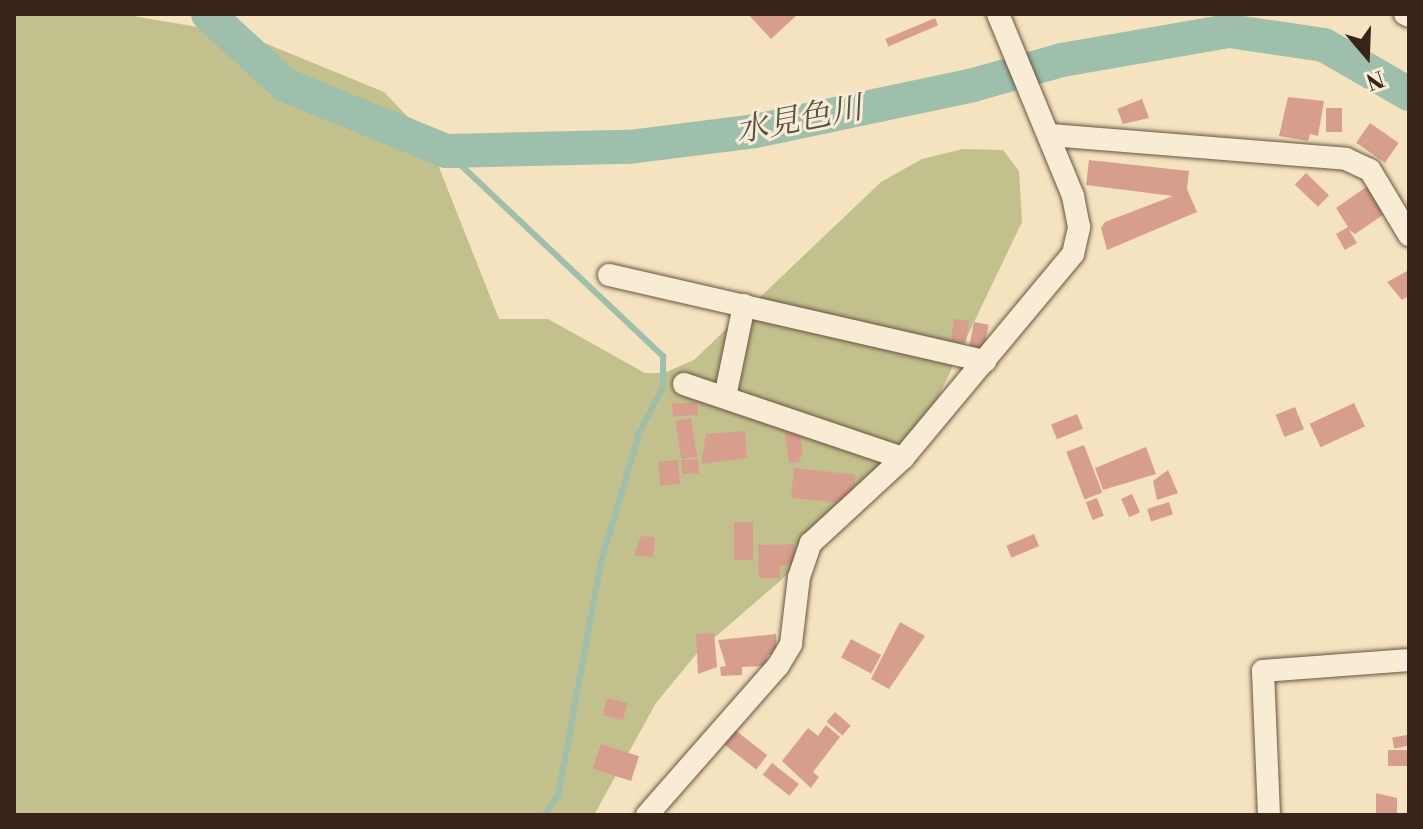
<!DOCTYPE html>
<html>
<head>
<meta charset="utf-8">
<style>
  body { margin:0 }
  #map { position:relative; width:1423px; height:829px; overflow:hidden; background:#f5e2be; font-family:"Libre Bodoni","Noto Serif JP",serif }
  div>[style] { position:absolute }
  .green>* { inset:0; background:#c2c18d }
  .stream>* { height:6px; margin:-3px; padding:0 3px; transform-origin:3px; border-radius:3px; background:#9dbfab }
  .river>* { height:34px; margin:-17px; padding:0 17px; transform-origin:17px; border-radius:17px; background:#9dbfab }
  .building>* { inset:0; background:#d89e8d; transform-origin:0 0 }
  .roads { filter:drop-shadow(0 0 2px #695443) drop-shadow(0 0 2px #695443) }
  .street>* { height:22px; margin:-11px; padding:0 11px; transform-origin:11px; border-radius:11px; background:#f8ecd5 }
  span { translate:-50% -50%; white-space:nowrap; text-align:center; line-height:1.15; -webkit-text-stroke:6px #f8ecd5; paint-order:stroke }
  .water-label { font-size:32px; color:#585246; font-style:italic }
  .frame { position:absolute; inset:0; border:16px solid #3a241a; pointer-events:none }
  .north { position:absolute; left:1327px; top:16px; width:80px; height:80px; -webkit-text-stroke:6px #f8ecd5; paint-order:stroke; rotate:161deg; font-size:22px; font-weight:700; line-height:32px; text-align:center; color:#3a241a }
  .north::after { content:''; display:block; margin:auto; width:28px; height:36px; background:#3a241a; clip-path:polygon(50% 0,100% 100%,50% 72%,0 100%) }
</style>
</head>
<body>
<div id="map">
  <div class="green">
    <i style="clip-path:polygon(14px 14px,121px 14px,192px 26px,267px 44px,384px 92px,427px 137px,499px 319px,548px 319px,645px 373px,664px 373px,694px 360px,881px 182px,922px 159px,963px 149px,1003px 150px,1019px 171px,1022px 222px,908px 460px,864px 508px,698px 652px,656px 703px,594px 815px,14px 815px)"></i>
  </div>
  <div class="stream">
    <i style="left:446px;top:151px;width:299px;rotate:43.4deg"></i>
    <i style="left:663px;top:356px;width:31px;rotate:90deg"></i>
    <i style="left:663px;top:387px;width:50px;rotate:117.6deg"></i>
    <i style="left:640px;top:431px;width:137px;rotate:106.6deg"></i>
    <i style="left:601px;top:562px;width:238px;rotate:100.4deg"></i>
    <i style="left:558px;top:796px;width:24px;rotate:126deg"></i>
  </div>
  <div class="river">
    <i style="left:208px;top:14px;width:105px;rotate:42.7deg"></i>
    <i style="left:285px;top:85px;width:174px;rotate:22.3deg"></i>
    <i style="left:446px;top:151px;width:183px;rotate:-1.3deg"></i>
    <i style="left:629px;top:147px;width:127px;rotate:-7.2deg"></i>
    <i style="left:755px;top:131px;width:223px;rotate:-11.9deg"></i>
    <i style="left:973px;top:85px;width:92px;rotate:-15.7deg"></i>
    <i style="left:1062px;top:60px;width:169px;rotate:-9.9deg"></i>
    <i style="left:1229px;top:31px;width:96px;rotate:8.4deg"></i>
    <i style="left:1324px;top:45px;width:98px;rotate:30deg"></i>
  </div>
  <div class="building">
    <i style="clip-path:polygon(748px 14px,798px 14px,771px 39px)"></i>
    <i style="left:935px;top:18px;width:8px;height:54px;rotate:67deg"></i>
    <i style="clip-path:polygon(1288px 97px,1324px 101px,1318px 136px,1310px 134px,1308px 141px,1279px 136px)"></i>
    <i style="clip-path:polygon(1142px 99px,1149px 118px,1123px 124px,1117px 109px)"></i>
    <i style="left:1326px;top:108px;width:16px;height:24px"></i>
    <i style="left:1370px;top:123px;width:35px;height:24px;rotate:35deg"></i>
    <i style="clip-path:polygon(1089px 160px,1189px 171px,1187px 189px,1197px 212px,1107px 250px,1101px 228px,1105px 222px,1173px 196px,1086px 185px)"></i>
    <i style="left:1306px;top:173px;width:32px;height:16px;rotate:44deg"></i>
    <i style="clip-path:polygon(1372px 183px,1390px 210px,1355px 234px,1349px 230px,1357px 243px,1345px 250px,1336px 234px,1348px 227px,1336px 208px)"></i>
    <i style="clip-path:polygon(1409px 270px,1409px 296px,1402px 300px,1387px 282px)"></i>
    <i style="left:954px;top:319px;width:15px;height:22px;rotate:8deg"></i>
    <i style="left:974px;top:322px;width:15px;height:25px;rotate:11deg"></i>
    <i style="left:697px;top:402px;width:13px;height:25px;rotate:86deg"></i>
    <i style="left:1354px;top:403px;width:26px;height:49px;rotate:65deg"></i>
    <i style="left:1295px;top:407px;width:24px;height:21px;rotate:68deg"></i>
    <i style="left:1077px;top:414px;width:16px;height:28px;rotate:68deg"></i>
    <i style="left:691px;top:418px;width:39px;height:16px;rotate:81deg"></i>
    <i style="clip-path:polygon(745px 431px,747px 458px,701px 464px,706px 434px)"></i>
    <i style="clip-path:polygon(799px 431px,803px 452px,799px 462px,789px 463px,785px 433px)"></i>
    <i style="left:1084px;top:445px;width:51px;height:19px;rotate:69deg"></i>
    <i style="clip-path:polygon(1146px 447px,1156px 474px,1103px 490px,1095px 468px)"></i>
    <i style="left:698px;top:459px;width:14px;height:17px;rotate:86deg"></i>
    <i style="left:678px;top:460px;width:24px;height:20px;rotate:85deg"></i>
    <i style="left:794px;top:468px;width:62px;height:30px;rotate:6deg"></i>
    <i style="clip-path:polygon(1168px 470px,1178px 493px,1157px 500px,1153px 481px)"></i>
    <i style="left:1132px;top:494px;width:20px;height:12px;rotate:66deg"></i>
    <i style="left:1097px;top:498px;width:19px;height:12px;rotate:69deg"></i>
    <i style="left:1169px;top:502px;width:13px;height:23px;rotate:72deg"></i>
    <i style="left:734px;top:522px;width:19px;height:38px"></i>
    <i style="left:1034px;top:534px;width:13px;height:30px;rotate:67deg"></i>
    <i style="clip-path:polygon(641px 536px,655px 537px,653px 557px,634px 555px)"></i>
    <i style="clip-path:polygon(794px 544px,795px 565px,780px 566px,780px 578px,759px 578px,758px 545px)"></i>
    <i style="clip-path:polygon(900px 622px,925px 636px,889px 689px,871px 679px)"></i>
    <i style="clip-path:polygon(714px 633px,717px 667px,698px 674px,696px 634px)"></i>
    <i style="clip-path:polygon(776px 634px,777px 655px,768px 655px,766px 666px,742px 667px,742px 675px,721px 676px,720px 667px,726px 666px,718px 640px)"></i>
    <i style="left:851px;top:639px;width:34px;height:21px;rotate:28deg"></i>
    <i style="left:607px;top:698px;width:21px;height:18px;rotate:14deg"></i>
    <i style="left:835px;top:712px;width:21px;height:13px;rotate:41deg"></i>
    <i style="clip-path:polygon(826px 725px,840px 737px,813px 772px,819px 777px,811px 788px,782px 761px,808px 728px,818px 736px)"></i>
    <i style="left:735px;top:730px;width:41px;height:18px;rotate:38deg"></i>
    <i style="left:1407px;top:735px;width:11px;height:15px;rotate:80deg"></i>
    <i style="left:601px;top:744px;width:40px;height:26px;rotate:18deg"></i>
    <i style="left:1409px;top:750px;width:16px;height:21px;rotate:90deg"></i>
    <i style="left:772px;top:763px;width:34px;height:15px;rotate:38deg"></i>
    <i style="clip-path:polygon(1376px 793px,1397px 798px,1397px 815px,1376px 815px)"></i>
  </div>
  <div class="roads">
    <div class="street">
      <i style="left:1405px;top:14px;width:4px;rotate:27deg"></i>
      <i style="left:1050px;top:135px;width:297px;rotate:4.6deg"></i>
      <i style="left:1346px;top:159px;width:26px;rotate:25deg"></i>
      <i style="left:1370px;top:170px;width:76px;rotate:59deg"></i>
      <i style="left:609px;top:275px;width:386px;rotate:12.9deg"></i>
      <i style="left:684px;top:384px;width:231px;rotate:18.7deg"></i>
      <i style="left:725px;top:397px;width:94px;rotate:-78.3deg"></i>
      <i style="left:647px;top:815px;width:198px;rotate:-48.7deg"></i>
      <i style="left:778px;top:666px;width:26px;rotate:-59deg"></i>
      <i style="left:791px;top:644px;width:67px;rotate:-83.2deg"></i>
      <i style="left:799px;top:577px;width:36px;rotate:-71deg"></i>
      <i style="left:811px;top:543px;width:125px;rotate:-42.7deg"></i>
      <i style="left:903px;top:458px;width:266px;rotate:-50.2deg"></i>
      <i style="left:1073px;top:254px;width:28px;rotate:-77deg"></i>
      <i style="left:1079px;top:227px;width:32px;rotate:-101deg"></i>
      <i style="left:1073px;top:196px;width:197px;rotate:-112.4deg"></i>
      <i style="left:1269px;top:815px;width:144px;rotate:-92.4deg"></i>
      <i style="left:1263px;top:671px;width:146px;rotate:-4.3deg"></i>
    </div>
  </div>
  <div class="water-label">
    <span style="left:799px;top:120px;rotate:-11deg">水見色川</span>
  </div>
  <div class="frame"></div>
  <div class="north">N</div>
</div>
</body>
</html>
